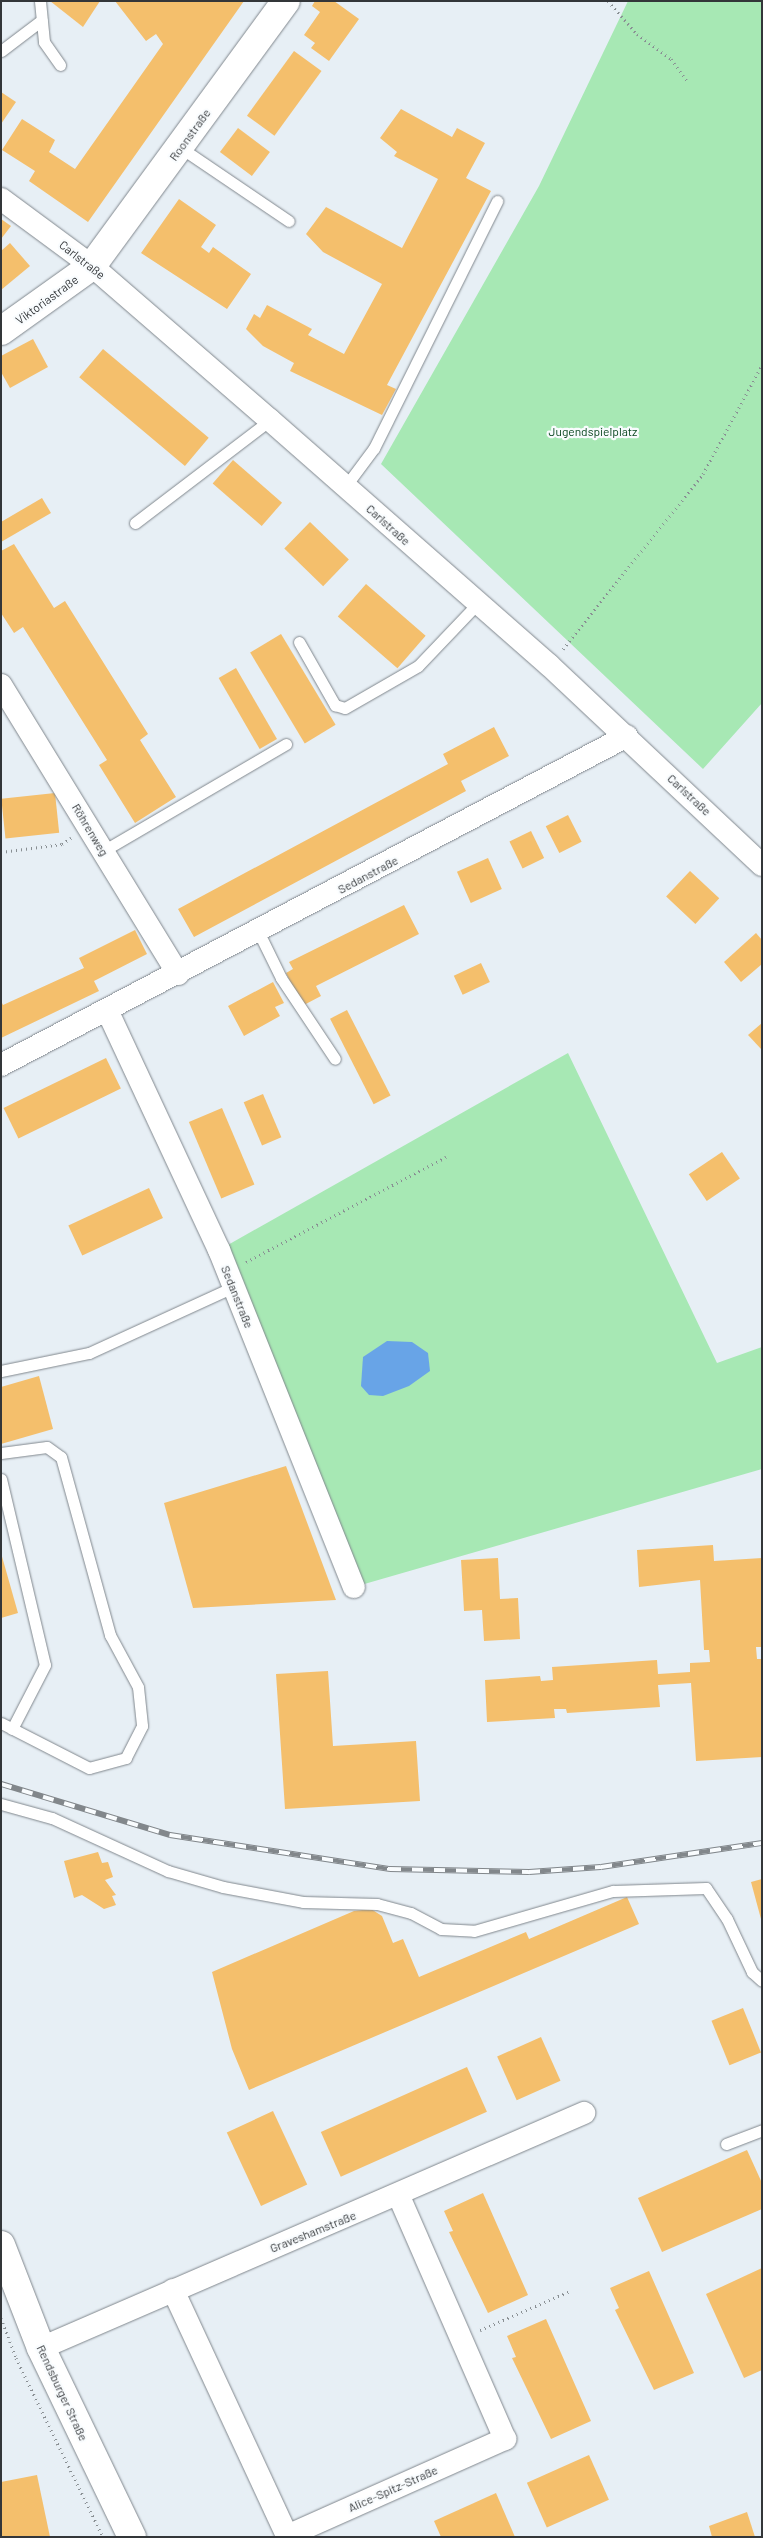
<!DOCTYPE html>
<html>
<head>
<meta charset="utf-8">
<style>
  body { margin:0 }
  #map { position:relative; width:763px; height:2538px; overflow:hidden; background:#e7eff5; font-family:Barlow,sans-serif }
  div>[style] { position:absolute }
  .green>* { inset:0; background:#a7e8b4 }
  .water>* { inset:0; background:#68a4e7 }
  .building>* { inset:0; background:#f4bf6c; transform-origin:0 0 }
  .path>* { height:3px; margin-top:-1.5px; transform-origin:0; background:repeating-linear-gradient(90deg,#898f93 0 1px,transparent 0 5px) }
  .roads { filter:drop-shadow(0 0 1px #80878d) drop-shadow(0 0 1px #80878d) }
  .service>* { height:11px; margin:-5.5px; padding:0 5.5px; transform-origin:5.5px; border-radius:5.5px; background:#fff }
  .minor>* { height:22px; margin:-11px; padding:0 11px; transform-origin:11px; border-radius:11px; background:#fff }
  .tertiary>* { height:28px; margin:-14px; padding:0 14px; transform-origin:14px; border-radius:14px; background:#fff }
  .rail>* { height:5.5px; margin-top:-2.75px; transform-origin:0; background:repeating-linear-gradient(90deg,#f9fcfe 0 11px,#82878b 0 22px); box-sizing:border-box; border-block:1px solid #82878b }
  span { translate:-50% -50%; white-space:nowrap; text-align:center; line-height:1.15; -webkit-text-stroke:4.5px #f9fcfe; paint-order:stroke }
  .street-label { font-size:12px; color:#333639 }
  .park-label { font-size:12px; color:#08451e }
  .frame { position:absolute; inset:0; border:2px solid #333639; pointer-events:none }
</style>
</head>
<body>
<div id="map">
  <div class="green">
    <i style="clip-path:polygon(628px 1px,762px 1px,762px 703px,703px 769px,381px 464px,539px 186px)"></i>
    <i style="clip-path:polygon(568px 1053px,717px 1363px,762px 1347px,762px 1469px,354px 1587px,219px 1250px)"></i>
  </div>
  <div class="water">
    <i style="clip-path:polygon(387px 1341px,412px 1342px,428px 1353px,430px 1371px,409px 1386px,383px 1396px,369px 1395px,361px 1386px,363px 1357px)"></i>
  </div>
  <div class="building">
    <i style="clip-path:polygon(50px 1px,100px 1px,83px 27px)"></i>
    <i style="clip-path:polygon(115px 1px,244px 1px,88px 222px,29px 181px,35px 171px,2px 150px,22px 119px,55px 140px,49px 152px,75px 169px,163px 44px,156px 34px,146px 41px)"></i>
    <i style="clip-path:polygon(315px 1px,334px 1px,359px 19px,329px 61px,311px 48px,315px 43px,304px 35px,320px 12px,312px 6px)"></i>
    <i style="left:294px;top:51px;width:34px;height:80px;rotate:36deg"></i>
    <i style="clip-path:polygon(1px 92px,16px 102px,1px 124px)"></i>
    <i style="clip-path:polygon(401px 109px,452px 137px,457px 128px,485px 143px,466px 178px,491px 191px,387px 385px,396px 389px,382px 415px,290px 371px,294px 363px,263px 346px,246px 329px,254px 314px,260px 318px,267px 305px,312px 329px,308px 335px,344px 354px,382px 284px,323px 252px,306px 234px,326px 207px,402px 248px,438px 179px,394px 156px,397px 152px,380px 138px)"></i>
    <i style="left:238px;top:128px;width:40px;height:30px;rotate:37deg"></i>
    <i style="clip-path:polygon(179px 199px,216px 225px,201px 247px,209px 253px,213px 247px,251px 274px,227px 309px,141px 253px)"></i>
    <i style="clip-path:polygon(1px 219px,11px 226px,1px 239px)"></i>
    <i style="clip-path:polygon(10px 243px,30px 266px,1px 290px,1px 251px)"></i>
    <i style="clip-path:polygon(33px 339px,48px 367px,10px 388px,1px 372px,1px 356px)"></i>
    <i style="left:103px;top:349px;width:138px;height:37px;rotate:40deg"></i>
    <i style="left:233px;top:460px;width:65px;height:31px;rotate:41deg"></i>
    <i style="clip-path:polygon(42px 498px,51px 513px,1px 542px,1px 522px)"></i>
    <i style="left:310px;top:522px;width:54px;height:37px;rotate:44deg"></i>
    <i style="clip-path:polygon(14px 544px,54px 608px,65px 601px,148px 734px,140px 740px,176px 797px,135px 823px,99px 765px,107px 760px,23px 627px,14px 633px,1px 613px,1px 551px)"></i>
    <i style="left:366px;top:584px;width:79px;height:43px;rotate:41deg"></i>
    <i style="left:281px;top:634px;width:106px;height:36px;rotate:59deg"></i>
    <i style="left:236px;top:668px;width:82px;height:20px;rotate:60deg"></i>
    <i style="clip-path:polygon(494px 727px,509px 756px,461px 781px,466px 791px,194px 937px,178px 909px,448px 764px,443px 754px)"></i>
    <i style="left:55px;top:793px;width:40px;height:54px;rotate:84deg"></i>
    <i style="left:568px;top:815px;width:30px;height:25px;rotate:63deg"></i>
    <i style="left:531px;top:831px;width:30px;height:24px;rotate:64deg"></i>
    <i style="left:488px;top:858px;width:34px;height:34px;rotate:66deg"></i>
    <i style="left:690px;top:871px;width:40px;height:35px;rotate:43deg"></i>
    <i style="clip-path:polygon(404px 905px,419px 934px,316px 986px,321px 996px,302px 1006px,286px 973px,293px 969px,289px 962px)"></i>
    <i style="clip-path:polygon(135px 930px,147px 954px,94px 981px,99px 991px,1px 1038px,1px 1001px,3px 1005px,84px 968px,79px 958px)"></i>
    <i style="clip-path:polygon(756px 933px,762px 940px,762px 964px,741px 982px,724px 962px)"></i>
    <i style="left:481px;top:963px;width:21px;height:30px;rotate:65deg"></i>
    <i style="clip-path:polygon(273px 982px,284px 1003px,275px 1007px,280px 1016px,244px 1036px,228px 1006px)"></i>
    <i style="left:347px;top:1010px;width:96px;height:19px;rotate:63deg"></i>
    <i style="clip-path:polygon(762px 1023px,762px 1050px,748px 1035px)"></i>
    <i style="left:106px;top:1058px;width:34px;height:114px;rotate:64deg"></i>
    <i style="left:263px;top:1094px;width:47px;height:21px;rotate:67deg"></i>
    <i style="left:222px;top:1108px;width:83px;height:36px;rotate:67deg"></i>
    <i style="left:722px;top:1152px;width:32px;height:40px;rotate:56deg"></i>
    <i style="left:149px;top:1188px;width:33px;height:89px;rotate:65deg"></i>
    <i style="clip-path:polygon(39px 1376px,53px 1429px,1px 1444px,1px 1387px)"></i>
    <i style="clip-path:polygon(286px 1466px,336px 1600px,193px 1608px,164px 1503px)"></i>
    <i style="clip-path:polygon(713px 1545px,714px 1561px,762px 1558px,762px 1647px,756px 1647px,757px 1659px,762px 1659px,762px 1757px,696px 1761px,691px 1683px,658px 1685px,660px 1707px,567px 1713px,566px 1709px,554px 1709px,555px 1718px,487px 1722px,485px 1680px,540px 1676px,541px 1681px,553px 1680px,552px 1667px,657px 1660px,658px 1674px,690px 1672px,690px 1663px,710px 1662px,709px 1650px,704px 1650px,700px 1580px,639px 1587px,637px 1550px)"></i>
    <i style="clip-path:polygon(1px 1553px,18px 1613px,1px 1618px)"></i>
    <i style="clip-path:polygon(498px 1558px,500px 1599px,518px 1598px,520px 1639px,484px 1641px,482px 1610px,464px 1611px,461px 1560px)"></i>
    <i style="clip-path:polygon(328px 1671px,333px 1746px,416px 1741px,420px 1801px,285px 1809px,276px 1674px)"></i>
    <i style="clip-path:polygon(98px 1852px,102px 1863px,108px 1862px,113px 1877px,105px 1880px,116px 1895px,112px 1896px,116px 1905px,104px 1909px,82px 1895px,74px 1898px,64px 1861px)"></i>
    <i style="clip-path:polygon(762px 1879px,762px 1919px,761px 1919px,751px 1882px)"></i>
    <i style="clip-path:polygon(627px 1897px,639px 1924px,249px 2090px,232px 2049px,212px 1972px,354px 1911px,371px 1909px,382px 1916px,393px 1943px,403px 1939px,419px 1977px,526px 1932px,529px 1939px)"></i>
    <i style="left:743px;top:2008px;width:48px;height:34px;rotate:68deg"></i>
    <i style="left:541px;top:2037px;width:48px;height:48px;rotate:66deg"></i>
    <i style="left:467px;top:2067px;width:49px;height:160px;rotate:66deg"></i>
    <i style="left:273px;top:2111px;width:81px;height:51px;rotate:65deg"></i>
    <i style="clip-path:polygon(747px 2150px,762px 2183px,762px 2209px,662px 2252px,638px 2198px)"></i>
    <i style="clip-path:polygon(483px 2193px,528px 2295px,488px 2313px,449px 2232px,453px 2231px,444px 2211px)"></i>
    <i style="clip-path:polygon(762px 2268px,762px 2370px,744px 2378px,706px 2294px)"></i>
    <i style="clip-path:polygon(649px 2271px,694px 2373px,654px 2390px,615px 2310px,619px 2308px,610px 2288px)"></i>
    <i style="clip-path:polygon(546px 2319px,591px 2421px,551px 2439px,512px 2358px,516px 2357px,507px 2336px)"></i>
    <i style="left:589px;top:2455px;width:49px;height:68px;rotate:66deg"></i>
    <i style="clip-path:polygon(37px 2475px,50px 2537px,1px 2537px,1px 2482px)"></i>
    <i style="clip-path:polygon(496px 2493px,515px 2537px,441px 2537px,434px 2521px)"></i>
    <i style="clip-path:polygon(747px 2512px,755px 2537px,712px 2537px,709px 2526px)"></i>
  </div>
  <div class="path">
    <i style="left:608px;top:1px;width:44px;rotate:48.7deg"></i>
    <i style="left:637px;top:34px;width:42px;rotate:36.3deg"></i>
    <i style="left:671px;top:59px;width:27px;rotate:54deg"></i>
    <i style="left:563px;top:649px;width:224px;rotate:-51.3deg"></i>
    <i style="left:703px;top:474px;width:124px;rotate:-61.6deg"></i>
    <i style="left:1px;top:852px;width:62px;rotate:-7.5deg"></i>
    <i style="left:62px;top:844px;width:11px;rotate:-34deg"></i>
    <i style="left:246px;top:1262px;width:226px;rotate:-27.7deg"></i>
    <i style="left:1px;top:2318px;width:43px;rotate:69.4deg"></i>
    <i style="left:16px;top:2358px;width:199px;rotate:64.1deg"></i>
    <i style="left:480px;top:2330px;width:98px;rotate:-23.4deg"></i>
  </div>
  <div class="roads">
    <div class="service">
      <i style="left:40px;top:1px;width:41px;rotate:84.4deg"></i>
      <i style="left:44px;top:42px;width:28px;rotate:55deg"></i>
      <i style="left:1px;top:51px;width:51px;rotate:-37.1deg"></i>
      <i style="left:181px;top:148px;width:130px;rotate:34.1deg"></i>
      <i style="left:345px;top:487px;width:49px;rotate:-53.4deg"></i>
      <i style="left:374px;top:448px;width:276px;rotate:-63.5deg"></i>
      <i style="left:135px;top:523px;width:170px;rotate:-37.3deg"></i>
      <i style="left:299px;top:642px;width:73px;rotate:60.3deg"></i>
      <i style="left:335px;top:705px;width:10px;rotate:17deg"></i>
      <i style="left:345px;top:708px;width:84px;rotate:-29.9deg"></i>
      <i style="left:418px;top:666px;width:86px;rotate:-46.4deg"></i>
      <i style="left:103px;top:851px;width:212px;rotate:-30.3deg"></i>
      <i style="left:259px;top:933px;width:50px;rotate:63.9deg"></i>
      <i style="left:281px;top:978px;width:97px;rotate:56.3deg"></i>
      <i style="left:1px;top:1371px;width:90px;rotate:-11.6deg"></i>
      <i style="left:89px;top:1353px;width:158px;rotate:-24.6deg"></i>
      <i style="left:1px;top:1453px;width:46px;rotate:-7.4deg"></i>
      <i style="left:47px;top:1447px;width:17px;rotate:36deg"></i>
      <i style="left:61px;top:1457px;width:185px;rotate:74.6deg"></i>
      <i style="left:110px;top:1635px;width:59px;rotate:61.7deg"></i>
      <i style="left:138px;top:1687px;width:39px;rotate:84deg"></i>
      <i style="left:142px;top:1726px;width:36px;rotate:117deg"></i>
      <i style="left:126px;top:1758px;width:38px;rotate:165deg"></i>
      <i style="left:89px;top:1768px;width:99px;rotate:-152.9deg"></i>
      <i style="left:1px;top:1479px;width:191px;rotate:76.7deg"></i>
      <i style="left:45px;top:1665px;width:72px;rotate:117.3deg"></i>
      <i style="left:1px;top:1804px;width:53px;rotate:15.4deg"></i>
      <i style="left:52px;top:1818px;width:128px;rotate:24.6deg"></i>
      <i style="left:168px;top:1871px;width:57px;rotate:16.2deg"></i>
      <i style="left:223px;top:1887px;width:81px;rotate:10.6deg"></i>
      <i style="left:303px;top:1902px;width:74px;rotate:1.5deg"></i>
      <i style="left:377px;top:1904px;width:35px;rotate:15deg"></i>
      <i style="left:411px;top:1913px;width:34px;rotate:28deg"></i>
      <i style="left:441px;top:1929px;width:33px;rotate:3deg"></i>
      <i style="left:474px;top:1931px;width:145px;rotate:-16.1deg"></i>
      <i style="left:613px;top:1891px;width:93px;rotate:-1.8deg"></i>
      <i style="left:706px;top:1888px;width:37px;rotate:56deg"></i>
      <i style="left:727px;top:1919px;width:59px;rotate:64.7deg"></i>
      <i style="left:752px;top:1972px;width:13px;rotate:42deg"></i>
      <i style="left:726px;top:2144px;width:39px;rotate:-21deg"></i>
    </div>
    <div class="minor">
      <i style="left:1px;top:199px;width:113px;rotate:36.4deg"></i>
      <i style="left:92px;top:266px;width:235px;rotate:40.9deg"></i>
      <i style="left:270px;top:420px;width:371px;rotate:41.3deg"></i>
      <i style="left:549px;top:665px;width:292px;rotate:43.2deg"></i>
      <i style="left:1px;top:685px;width:339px;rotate:58.5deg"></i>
      <i style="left:108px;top:1012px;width:263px;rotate:65deg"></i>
      <i style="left:219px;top:1250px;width:363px;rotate:68.2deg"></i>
      <i style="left:1px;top:1065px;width:707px;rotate:-27.72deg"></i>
      <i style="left:173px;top:2290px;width:271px;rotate:65.1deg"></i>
      <i style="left:287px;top:2536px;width:239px;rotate:-24deg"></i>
      <i style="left:505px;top:2439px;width:265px;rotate:-113.6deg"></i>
      <i style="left:41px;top:2348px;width:592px;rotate:-23.4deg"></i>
    </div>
    <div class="tertiary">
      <i style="left:1px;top:331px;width:112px;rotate:-35.5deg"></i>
      <i style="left:92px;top:266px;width:328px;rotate:-53.8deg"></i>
      <i style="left:1px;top:2245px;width:110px;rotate:68.8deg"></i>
      <i style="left:41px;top:2348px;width:210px;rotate:64.3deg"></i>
    </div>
  </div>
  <div class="rail">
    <i style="left:1px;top:1784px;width:177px;rotate:16.8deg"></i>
    <i style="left:170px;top:1835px;width:223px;rotate:8.8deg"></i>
    <i style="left:390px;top:1869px;width:139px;rotate:1.2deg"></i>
    <i style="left:529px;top:1872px;width:72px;rotate:-4deg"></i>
    <i style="left:601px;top:1867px;width:163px;rotate:-8.5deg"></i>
  </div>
  <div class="street-label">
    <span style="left:190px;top:135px;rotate:-54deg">Roonstraße</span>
    <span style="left:82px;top:260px;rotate:38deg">Carlstraße</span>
    <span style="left:47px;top:300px;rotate:-36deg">Viktoriastraße</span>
    <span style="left:388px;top:525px;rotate:42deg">Carlstraße</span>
    <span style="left:689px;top:795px;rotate:43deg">Carlstraße</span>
    <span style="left:90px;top:830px;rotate:59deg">Röhrenweg</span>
    <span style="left:368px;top:875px;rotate:-28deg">Sedanstraße</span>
    <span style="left:237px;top:1297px;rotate:68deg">Sedanstraße</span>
    <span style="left:313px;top:2232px;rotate:-22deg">Graveshamstraße</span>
    <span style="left:62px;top:2393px;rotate:65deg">Rendsburger Straße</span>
    <span style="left:393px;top:2489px;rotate:-24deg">Alice-Spitz-Straße</span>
  </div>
  <div class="park-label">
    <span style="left:593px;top:432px">Jugendspielplatz</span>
  </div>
  <div class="frame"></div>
</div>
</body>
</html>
